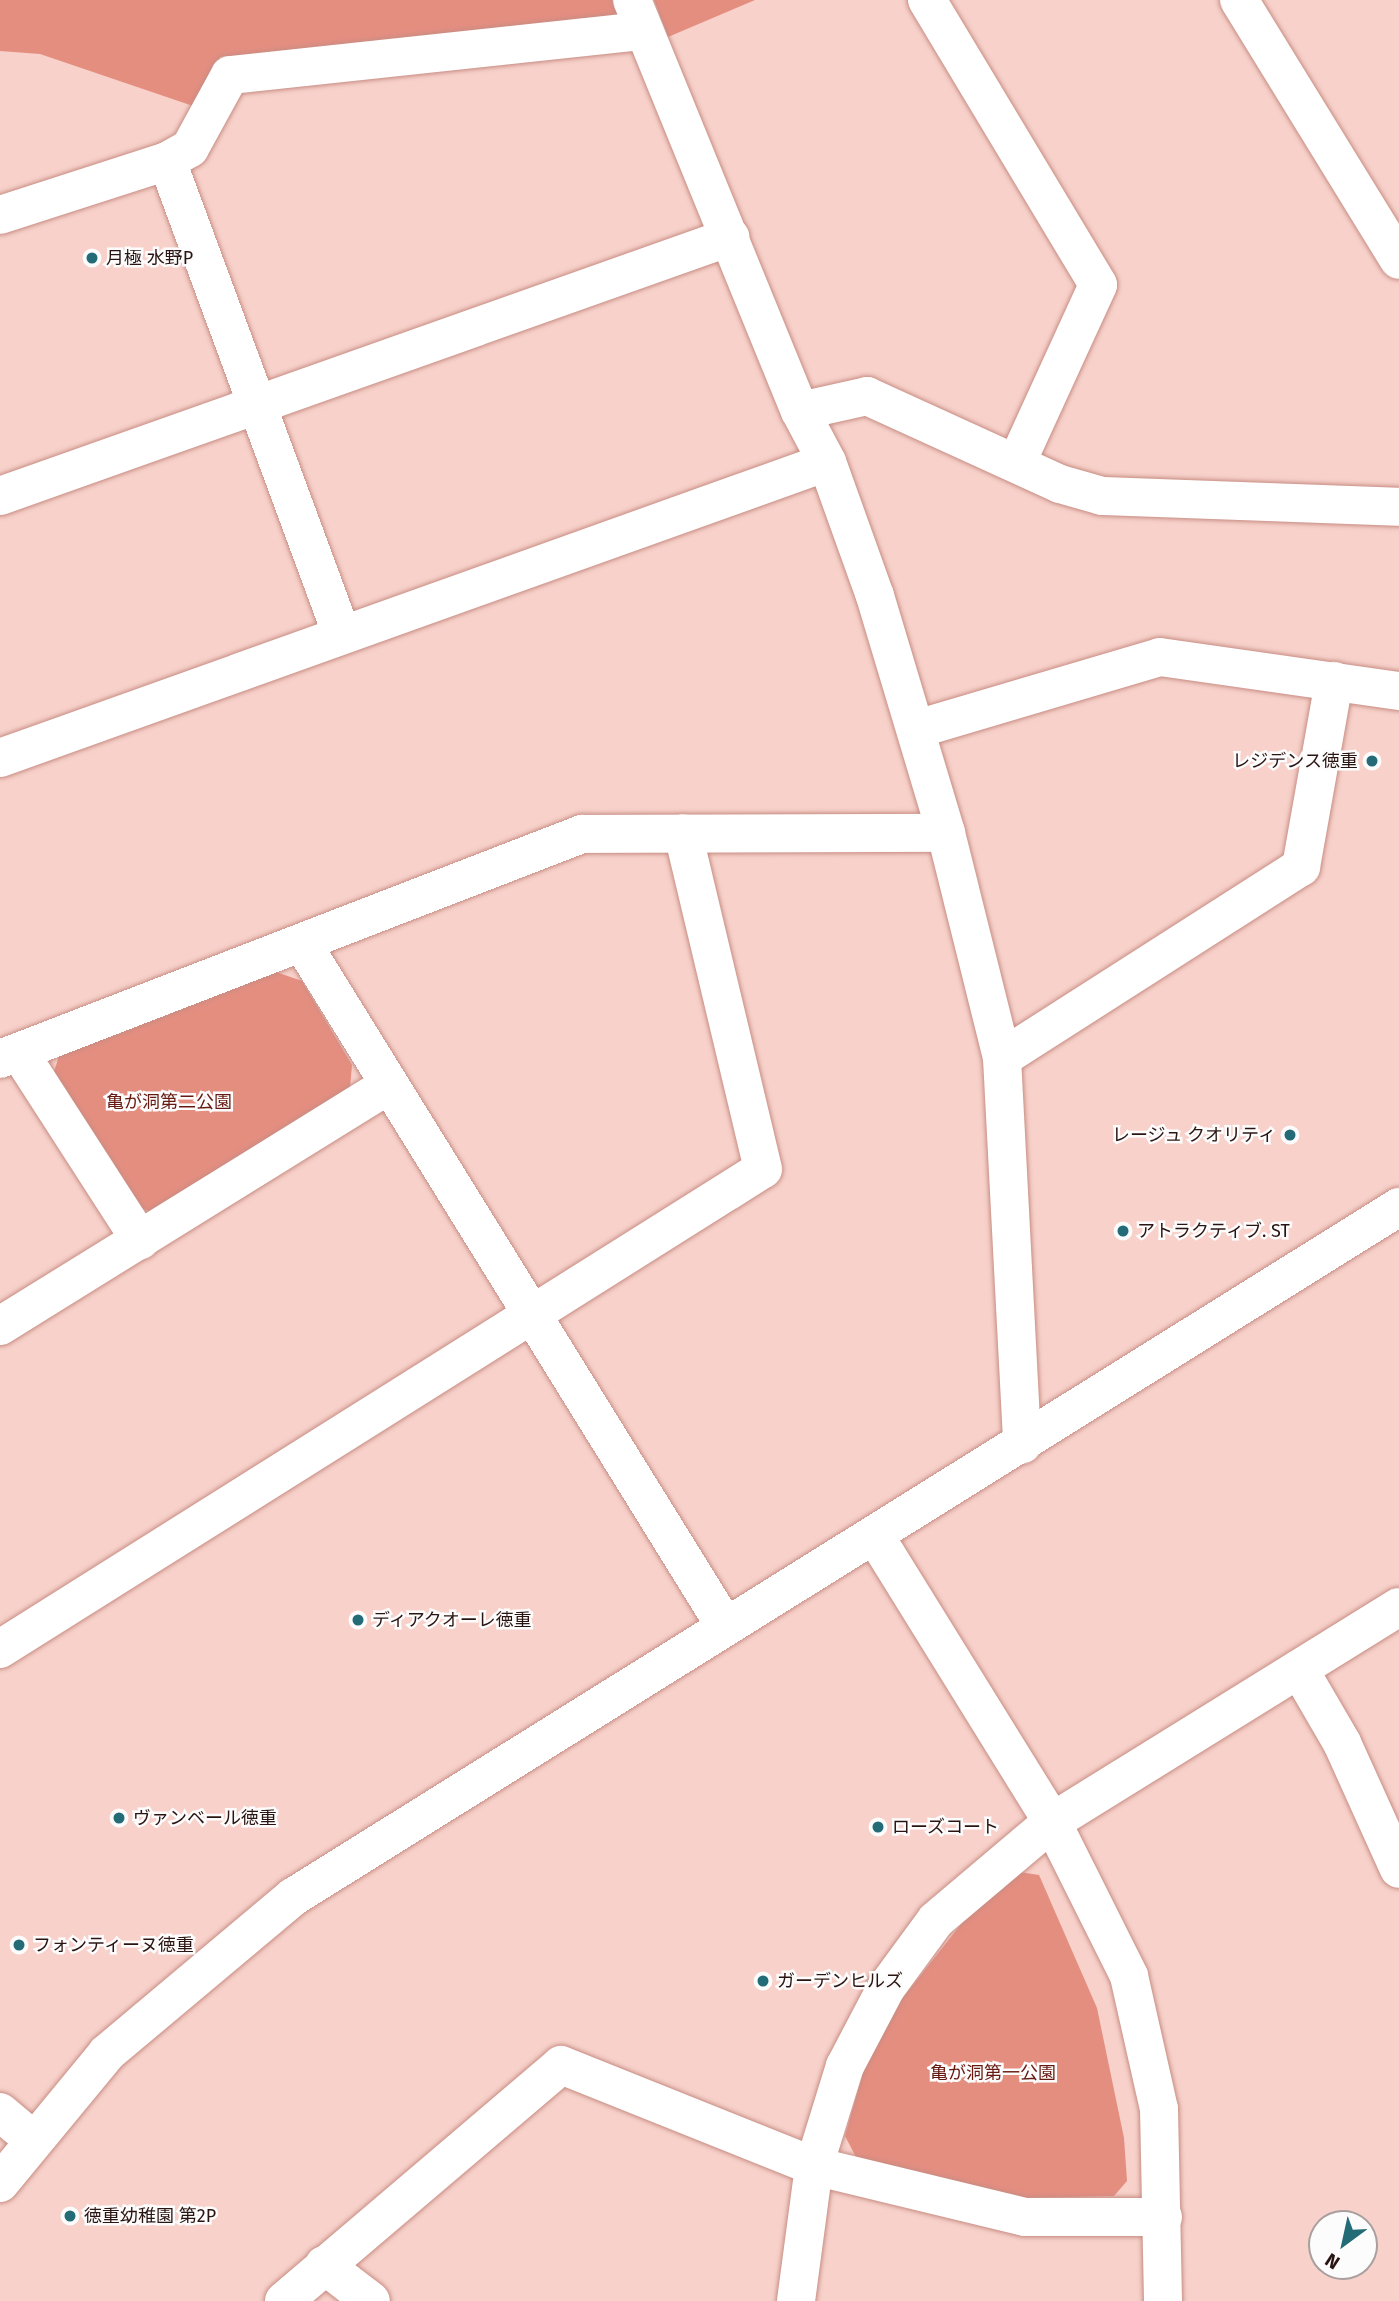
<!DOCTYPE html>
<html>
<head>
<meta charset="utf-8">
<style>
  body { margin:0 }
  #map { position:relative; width:1399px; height:2301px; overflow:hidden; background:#f7d1ca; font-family:"Fira Sans","Noto Sans JP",sans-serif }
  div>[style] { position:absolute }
  .green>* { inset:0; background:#e48e80 }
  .roads { filter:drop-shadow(0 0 2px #c78d83) drop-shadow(0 0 2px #c78d83) }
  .minor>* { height:38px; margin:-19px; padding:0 19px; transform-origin:19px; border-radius:19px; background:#fff }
  .dots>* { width:19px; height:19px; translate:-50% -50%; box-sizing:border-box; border:4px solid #fcfcfc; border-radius:50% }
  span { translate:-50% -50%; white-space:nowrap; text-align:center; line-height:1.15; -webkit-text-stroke:5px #fcfcfc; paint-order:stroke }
  .poi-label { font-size:18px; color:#2a1411 }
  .left { translate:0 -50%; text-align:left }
  .right { translate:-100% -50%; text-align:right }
  .park-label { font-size:18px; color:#671a12 }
  .north { position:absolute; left:1308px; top:2210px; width:70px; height:70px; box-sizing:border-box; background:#fcfcfc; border:2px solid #a89f9e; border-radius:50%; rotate:213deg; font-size:19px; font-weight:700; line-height:28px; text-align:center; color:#2a1411 }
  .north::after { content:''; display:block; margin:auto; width:24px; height:32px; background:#236c77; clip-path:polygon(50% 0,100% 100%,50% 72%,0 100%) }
</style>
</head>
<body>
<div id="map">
  <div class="green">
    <i style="clip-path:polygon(0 0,614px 0,618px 14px,452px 41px,220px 57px,196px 107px,40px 54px,0 51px)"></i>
    <i style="clip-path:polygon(654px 0,755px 0,668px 37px)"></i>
    <i style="clip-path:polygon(276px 972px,302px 981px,352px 1065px,350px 1088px,149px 1211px,135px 1206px,53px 1075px,59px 1056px)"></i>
    <i style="clip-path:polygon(1019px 1872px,1039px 1875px,1097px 2008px,1124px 2138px,1127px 2181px,1114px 2196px,1023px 2198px,857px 2159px,845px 2136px,863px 2073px,902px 1999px,977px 1904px)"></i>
  </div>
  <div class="roads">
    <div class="minor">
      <i style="left:632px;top:0;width:444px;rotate:67.8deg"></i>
      <i style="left:800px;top:411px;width:58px;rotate:62.1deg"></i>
      <i style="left:827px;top:462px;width:142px;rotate:70.3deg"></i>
      <i style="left:875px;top:596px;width:247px;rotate:73.3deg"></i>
      <i style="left:946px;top:833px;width:232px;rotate:76deg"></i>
      <i style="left:1002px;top:1058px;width:387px;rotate:87deg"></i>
      <i style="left:927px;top:0;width:332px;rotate:59deg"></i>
      <i style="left:1098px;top:285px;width:192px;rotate:114.6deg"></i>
      <i style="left:1239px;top:0;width:305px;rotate:58.4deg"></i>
      <i style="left:167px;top:161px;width:26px;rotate:-29deg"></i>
      <i style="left:190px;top:148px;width:83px;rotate:-61.3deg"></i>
      <i style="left:230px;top:75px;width:415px;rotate:-6.1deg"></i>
      <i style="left:0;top:215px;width:176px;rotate:-17.9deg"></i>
      <i style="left:167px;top:161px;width:505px;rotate:69.74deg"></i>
      <i style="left:800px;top:411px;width:69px;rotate:-12.6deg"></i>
      <i style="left:867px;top:396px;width:212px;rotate:24.5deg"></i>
      <i style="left:1060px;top:484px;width:44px;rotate:15.9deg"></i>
      <i style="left:1102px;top:496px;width:297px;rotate:2.1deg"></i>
      <i style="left:0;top:496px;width:775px;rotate:-19.53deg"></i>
      <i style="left:917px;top:729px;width:253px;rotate:-16.5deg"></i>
      <i style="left:1160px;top:657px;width:241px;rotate:8.1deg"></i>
      <i style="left:0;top:758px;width:878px;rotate:-19.69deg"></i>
      <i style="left:302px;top:943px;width:803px;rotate:58.23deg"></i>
      <i style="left:19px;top:1052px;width:224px;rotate:57.2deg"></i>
      <i style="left:1002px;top:1058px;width:355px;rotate:-32.6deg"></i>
      <i style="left:1301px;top:867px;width:189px;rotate:-79.9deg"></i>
      <i style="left:0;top:1059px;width:624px;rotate:-21.14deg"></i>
      <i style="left:582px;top:834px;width:364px;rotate:-0.2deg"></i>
      <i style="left:0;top:1326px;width:457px;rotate:-31.8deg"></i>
      <i style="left:875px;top:1536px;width:336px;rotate:58.2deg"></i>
      <i style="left:1052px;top:1822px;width:172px;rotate:63.4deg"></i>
      <i style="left:1129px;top:1976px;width:136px;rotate:77.3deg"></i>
      <i style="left:1159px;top:2109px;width:192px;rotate:88.8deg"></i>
      <i style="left:0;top:1649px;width:901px;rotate:-32.17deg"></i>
      <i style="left:763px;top:1169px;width:345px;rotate:-103.4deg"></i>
      <i style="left:1299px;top:1669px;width:86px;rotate:59.8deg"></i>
      <i style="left:1342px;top:1743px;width:138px;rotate:65.7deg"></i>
      <i style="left:0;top:2112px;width:42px;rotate:40.2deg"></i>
      <i style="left:0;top:2183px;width:168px;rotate:-50.5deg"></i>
      <i style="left:107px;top:2053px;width:243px;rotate:-40deg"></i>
      <i style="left:293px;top:1897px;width:1304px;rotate:-31.96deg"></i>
      <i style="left:324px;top:2265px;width:59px;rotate:37.5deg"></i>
      <i style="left:284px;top:2301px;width:364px;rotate:-40.4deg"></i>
      <i style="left:561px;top:2065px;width:272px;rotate:21.8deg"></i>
      <i style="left:814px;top:2166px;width:217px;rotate:13.6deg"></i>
      <i style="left:1025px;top:2217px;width:138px"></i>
      <i style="left:796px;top:2301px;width:136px;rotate:-82.4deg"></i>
      <i style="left:814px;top:2166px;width:105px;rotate:-72.8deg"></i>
      <i style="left:845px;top:2066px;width:88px;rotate:-62.3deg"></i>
      <i style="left:886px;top:1988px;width:84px;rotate:-53.7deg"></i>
      <i style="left:936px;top:1920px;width:152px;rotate:-40.2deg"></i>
      <i style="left:1052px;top:1822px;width:408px;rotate:-31.8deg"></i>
    </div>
  </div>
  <div class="dots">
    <i style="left:92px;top:258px;background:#236c77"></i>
    <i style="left:1372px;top:761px;background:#236c77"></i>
    <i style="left:1290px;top:1135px;background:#236c77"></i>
    <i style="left:1123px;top:1231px;background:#236c77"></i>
    <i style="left:358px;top:1620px;background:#236c77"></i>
    <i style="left:119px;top:1818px;background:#236c77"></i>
    <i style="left:878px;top:1827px;background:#236c77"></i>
    <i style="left:19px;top:1945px;background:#236c77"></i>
    <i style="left:763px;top:1981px;background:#236c77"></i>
    <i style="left:70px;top:2216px;background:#236c77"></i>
  </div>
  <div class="poi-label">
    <span class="left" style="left:106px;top:258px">月極 水野P</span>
    <span class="right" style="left:1358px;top:761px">レジデンス徳重</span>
    <span class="right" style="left:1276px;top:1135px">レージュ クオリティ</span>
    <span class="left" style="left:1137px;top:1231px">アトラクティブ. ST</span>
    <span class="left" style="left:372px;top:1620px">ディアクオーレ徳重</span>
    <span class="left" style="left:133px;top:1818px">ヴァンベール徳重</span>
    <span class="left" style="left:892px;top:1827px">ローズコート</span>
    <span class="left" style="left:33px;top:1945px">フォンティーヌ徳重</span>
    <span class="left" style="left:777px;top:1981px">ガーデンヒルズ</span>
    <span class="left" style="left:84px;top:2216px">徳重幼稚園 第2P</span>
  </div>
  <div class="park-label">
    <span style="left:169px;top:1102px">亀が洞第二公園</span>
    <span style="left:993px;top:2073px">亀が洞第一公園</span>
  </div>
  <div class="north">N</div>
</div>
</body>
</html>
